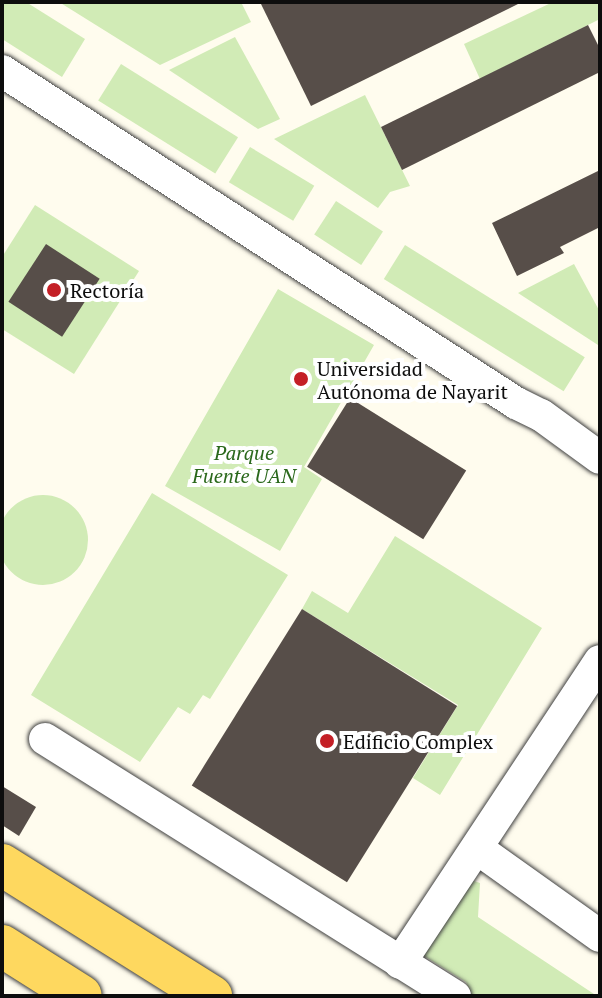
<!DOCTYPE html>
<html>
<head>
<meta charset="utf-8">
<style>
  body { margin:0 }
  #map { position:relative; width:602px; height:998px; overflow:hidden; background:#fffcee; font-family:"PT Serif",serif }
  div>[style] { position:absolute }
  .green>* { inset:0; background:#d1ebb6; transform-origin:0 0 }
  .round { border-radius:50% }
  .building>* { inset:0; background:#574e49; transform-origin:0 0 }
  .roads { filter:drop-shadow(0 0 2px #404040) drop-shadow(0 0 2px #404040) }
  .minor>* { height:32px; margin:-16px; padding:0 16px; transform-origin:16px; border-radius:16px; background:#fff }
  .major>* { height:42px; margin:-21px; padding:0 21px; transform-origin:21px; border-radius:21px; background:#fed85f }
  .dots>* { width:22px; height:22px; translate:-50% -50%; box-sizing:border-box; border:4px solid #fff; border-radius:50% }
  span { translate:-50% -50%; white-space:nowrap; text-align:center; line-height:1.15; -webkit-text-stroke:8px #fff; paint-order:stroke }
  .poi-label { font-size:20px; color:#0d0d0d }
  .left { translate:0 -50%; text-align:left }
  .park-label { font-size:20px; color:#2a681b; font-style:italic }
  .frame { position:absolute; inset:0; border:4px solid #0d0d0d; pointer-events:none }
</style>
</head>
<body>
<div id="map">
  <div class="green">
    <i style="clip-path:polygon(2px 2px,26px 2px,85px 39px,62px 77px,2px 39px)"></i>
    <i style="clip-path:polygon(59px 2px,241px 2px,251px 22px,160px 65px)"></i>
    <i style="clip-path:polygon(553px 2px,600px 2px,600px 19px,480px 79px,464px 44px)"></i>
    <i style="clip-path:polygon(235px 37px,280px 119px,258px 129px,169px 70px)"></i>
    <i style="left:121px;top:64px;width:138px;height:43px;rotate:32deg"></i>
    <i style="clip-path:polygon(365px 95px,410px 186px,390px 192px,378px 208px,274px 139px)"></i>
    <i style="left:250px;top:147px;width:75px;height:41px;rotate:31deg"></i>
    <i style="left:336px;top:201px;width:56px;height:40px;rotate:33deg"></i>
    <i style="clip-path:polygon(35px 205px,139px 271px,74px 374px,2px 329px,2px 257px)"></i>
    <i style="left:405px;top:245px;width:212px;height:40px;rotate:32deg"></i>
    <i style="clip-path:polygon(574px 264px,600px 312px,598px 345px,518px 293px)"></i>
    <i style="clip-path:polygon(278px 289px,374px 345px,304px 467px,322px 479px,280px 551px,165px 486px)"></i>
    <i style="clip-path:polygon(152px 493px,288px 575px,210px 699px,203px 695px,190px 714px,178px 707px,140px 762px,31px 695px)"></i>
    <i class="round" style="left:-2px;top:495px;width:90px;height:90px"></i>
    <i style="clip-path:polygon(395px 536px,542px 628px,440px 795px,413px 778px,458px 705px,302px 609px,312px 591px,348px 613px)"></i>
    <i style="clip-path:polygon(471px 880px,480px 883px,478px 917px,597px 996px,472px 996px,466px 982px,416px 951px)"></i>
  </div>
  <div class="building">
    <i style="clip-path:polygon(260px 2px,522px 2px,311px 106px)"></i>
    <i style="clip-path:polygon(588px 25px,600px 49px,600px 72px,402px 170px,381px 127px)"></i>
    <i style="clip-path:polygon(600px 170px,600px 227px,560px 247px,564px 253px,517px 276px,492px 223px)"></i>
    <i style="left:46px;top:244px;width:64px;height:69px;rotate:33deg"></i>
    <i style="left:350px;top:398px;width:137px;height:81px;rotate:32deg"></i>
    <i style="left:302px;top:609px;width:183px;height:208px;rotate:32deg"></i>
    <i style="clip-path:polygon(2px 786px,36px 807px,19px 836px,2px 825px)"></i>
  </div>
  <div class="roads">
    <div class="minor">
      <i style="left:2px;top:71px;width:612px;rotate:32.86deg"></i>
      <i style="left:516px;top:403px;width:28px;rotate:26deg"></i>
      <i style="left:541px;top:415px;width:73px;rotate:36.1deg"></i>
      <i style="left:45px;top:739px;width:484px;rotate:32.1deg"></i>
      <i style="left:478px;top:849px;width:150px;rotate:35.5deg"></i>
      <i style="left:400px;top:963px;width:362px;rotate:-56.5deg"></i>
    </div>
    <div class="major">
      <i style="left:2px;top:865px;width:247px;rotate:32.1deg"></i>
      <i style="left:2px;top:946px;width:93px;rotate:32.3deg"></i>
    </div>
  </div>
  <div class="dots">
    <i style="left:54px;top:290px;background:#c41f26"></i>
    <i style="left:301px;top:379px;background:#c41f26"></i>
    <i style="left:327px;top:741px;background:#c41f26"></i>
  </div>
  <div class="poi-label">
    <span class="left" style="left:70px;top:290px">Rectoría</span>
    <span class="left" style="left:317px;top:380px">Universidad<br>Autónoma de Nayarit</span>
    <span class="left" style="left:343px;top:741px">Edificio Complex</span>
  </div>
  <div class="park-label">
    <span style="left:244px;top:464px">Parque<br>Fuente UAN</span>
  </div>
  <div class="frame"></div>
</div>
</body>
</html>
